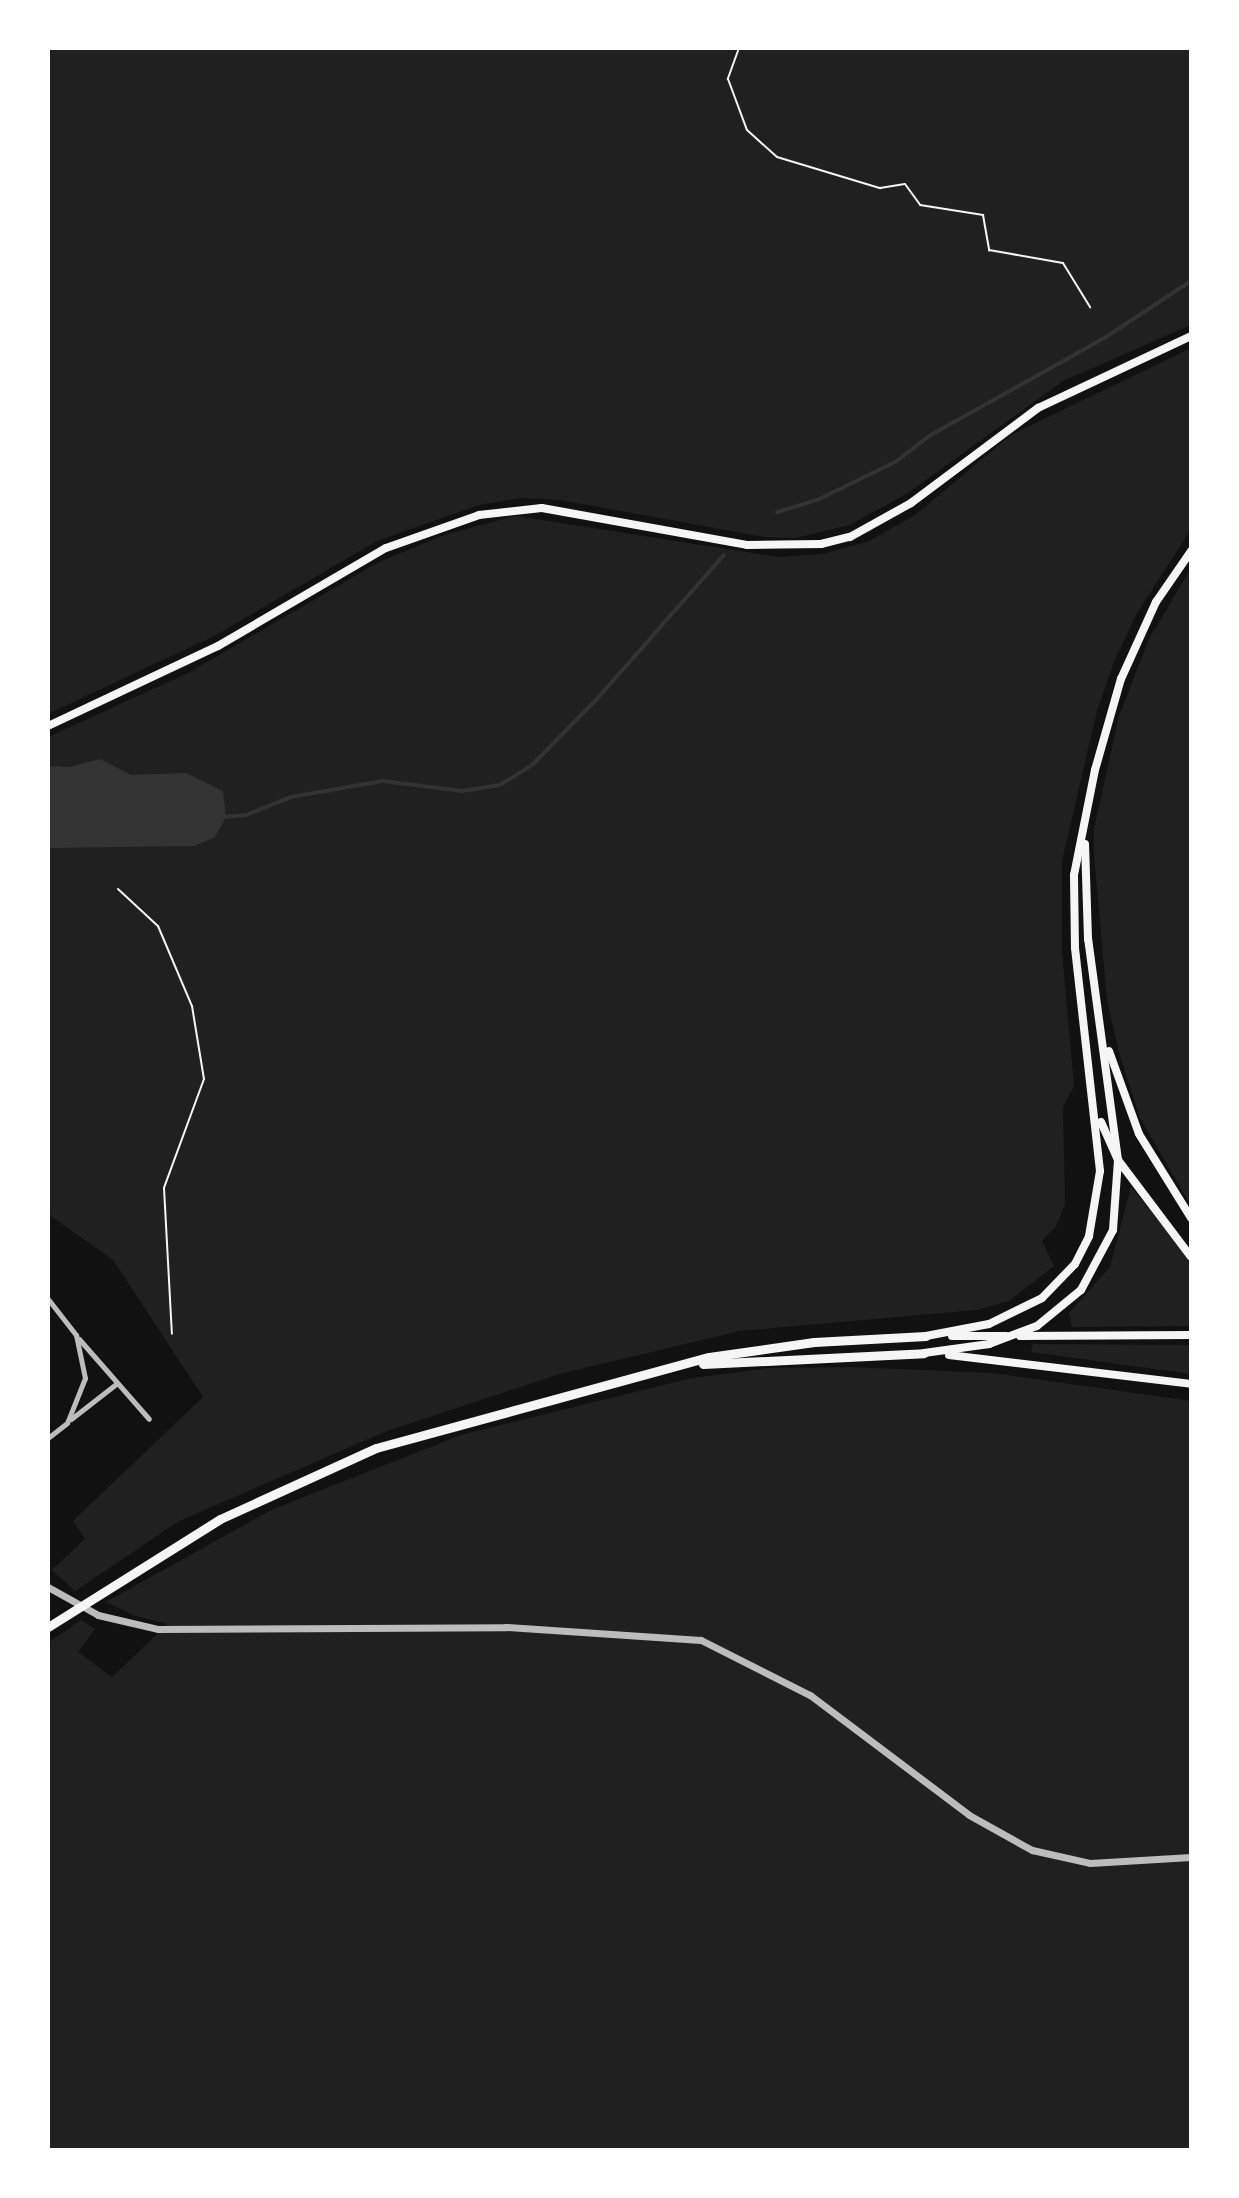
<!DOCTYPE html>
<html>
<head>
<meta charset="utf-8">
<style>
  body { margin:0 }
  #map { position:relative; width:1239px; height:2198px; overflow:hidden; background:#111; font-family:Signika,sans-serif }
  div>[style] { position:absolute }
  .green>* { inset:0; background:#202020 }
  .water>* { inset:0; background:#333 }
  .stream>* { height:4px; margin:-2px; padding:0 2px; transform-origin:2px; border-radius:2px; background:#333 }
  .path>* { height:2px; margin:-1px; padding:0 1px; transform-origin:1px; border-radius:1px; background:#f5f5f5 }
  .minor>* { height:5px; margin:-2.5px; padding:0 2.5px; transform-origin:2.5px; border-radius:2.5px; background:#bcbcbc }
  .tertiary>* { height:7px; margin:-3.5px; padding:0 3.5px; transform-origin:3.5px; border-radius:3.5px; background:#bcbcbc }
  .secondary>* { height:8px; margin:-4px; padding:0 4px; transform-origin:4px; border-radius:4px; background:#f5f5f5 }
  .trunk>* { height:9px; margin:-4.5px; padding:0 4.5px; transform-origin:4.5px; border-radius:4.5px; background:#f5f5f5 }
  span { translate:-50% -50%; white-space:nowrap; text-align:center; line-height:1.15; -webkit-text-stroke:6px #fff; paint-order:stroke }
  .frame { position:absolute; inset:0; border:50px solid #fff; pointer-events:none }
</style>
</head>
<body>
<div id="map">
  <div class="green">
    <i style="clip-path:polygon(48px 48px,1191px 48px,1191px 325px,1063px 381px,908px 493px,850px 525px,795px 538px,764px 537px,560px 500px,521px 498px,479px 505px,377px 541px,216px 635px,48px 714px)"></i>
    <i style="clip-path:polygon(1191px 348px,1191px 529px,1136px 615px,1114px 662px,1097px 711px,1062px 861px,1062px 952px,1074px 1086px,1063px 1107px,1065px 1204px,1056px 1226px,1042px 1241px,1054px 1266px,1009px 1301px,976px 1310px,740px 1331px,563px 1373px,387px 1431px,179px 1521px,75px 1591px,52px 1570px,85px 1539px,73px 1521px,203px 1397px,113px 1260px,48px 1214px,48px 737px,190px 672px,377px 563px,444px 535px,516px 516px,778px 557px,823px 554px,869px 541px,915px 515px,1011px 435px)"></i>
    <i style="clip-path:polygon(1191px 568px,1191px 1206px,1140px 1118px,1119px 1053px,1107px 1000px,1094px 855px,1094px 829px,1119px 716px,1149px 639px)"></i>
    <i style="clip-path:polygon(1131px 1187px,1191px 1261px,1191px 1326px,1072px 1327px,1069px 1313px,1110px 1267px)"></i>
    <i style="clip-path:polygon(1033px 1344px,1191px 1345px,1191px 1374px,1031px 1352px)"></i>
    <i style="clip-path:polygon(850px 1367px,993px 1373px,1191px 1401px,1191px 2150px,48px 2150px,48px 1643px,81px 1620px,95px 1629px,78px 1652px,112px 1677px,168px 1624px,135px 1616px,106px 1602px,271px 1510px,461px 1435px,687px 1379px,767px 1368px)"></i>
  </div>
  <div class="water">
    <i style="clip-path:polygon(100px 759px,131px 775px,186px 773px,223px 791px,226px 817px,215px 837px,194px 846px,48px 848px,48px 766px,69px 767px)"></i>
  </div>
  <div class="stream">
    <i style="left:777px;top:512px;width:42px;rotate:-16.7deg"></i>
    <i style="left:817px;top:500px;width:89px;rotate:-26deg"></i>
    <i style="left:897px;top:461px;width:41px;rotate:-38deg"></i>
    <i style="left:929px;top:436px;width:203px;rotate:-29.2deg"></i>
    <i style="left:1106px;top:337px;width:102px;rotate:-33.4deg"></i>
    <i style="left:223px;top:817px;width:23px;rotate:-5deg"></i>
    <i style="left:246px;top:815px;width:48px;rotate:-21.8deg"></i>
    <i style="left:291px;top:797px;width:93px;rotate:-9.9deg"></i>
    <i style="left:383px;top:781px;width:80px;rotate:7.2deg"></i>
    <i style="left:462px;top:791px;width:38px;rotate:-9deg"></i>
    <i style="left:500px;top:785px;width:39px;rotate:-32deg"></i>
    <i style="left:533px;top:764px;width:90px;rotate:-45.5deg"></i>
    <i style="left:596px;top:700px;width:193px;rotate:-48.6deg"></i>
  </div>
  <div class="path">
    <i style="left:739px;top:48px;width:33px;rotate:110deg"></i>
    <i style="left:728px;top:79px;width:54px;rotate:69.6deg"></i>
    <i style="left:747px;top:130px;width:40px;rotate:42deg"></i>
    <i style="left:777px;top:157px;width:108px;rotate:16.8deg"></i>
    <i style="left:880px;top:188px;width:25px;rotate:-9deg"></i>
    <i style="left:905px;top:184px;width:26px;rotate:54deg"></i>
    <i style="left:920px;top:205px;width:64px;rotate:9deg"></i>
    <i style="left:983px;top:215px;width:36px;rotate:80deg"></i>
    <i style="left:989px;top:250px;width:75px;rotate:10deg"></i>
    <i style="left:1063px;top:263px;width:52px;rotate:58.5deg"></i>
    <i style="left:118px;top:889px;width:54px;rotate:42.8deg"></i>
    <i style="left:158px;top:926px;width:87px;rotate:67deg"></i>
    <i style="left:192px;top:1006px;width:74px;rotate:80.7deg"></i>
    <i style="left:204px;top:1079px;width:116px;rotate:110.2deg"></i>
    <i style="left:164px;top:1188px;width:146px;rotate:86.9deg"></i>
  </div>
  <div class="minor">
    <i style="left:48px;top:1299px;width:46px;rotate:52.1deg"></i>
    <i style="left:76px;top:1335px;width:44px;rotate:78.2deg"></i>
    <i style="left:85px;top:1378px;width:48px;rotate:111.8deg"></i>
    <i style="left:67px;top:1423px;width:24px;rotate:142deg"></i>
    <i style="left:79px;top:1339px;width:106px;rotate:48.8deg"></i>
    <i style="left:71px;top:1419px;width:57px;rotate:-37.9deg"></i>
  </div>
  <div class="tertiary">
    <i style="left:48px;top:1587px;width:57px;rotate:29.2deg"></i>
    <i style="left:98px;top:1615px;width:62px;rotate:13.1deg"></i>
    <i style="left:158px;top:1629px;width:348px;rotate:-0.3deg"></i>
    <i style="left:506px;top:1627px;width:195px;rotate:3.8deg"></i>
    <i style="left:701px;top:1640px;width:122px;rotate:26.8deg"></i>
    <i style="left:810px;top:1695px;width:199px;rotate:37deg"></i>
    <i style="left:969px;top:1815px;width:72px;rotate:29.1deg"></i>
    <i style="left:1032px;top:1850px;width:59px;rotate:12.6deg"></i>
    <i style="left:1090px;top:1863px;width:101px;rotate:-3.4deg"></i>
  </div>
  <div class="secondary">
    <i style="left:48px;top:726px;width:188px;rotate:-25.2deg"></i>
    <i style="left:218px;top:646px;width:194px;rotate:-30.3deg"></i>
    <i style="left:386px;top:548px;width:99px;rotate:-19.5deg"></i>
    <i style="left:479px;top:515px;width:63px;rotate:-6.3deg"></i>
    <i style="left:542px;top:508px;width:208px;rotate:10.2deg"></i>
    <i style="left:747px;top:545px;width:74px;rotate:-0.8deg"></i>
    <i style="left:821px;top:544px;width:30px;rotate:-14deg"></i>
    <i style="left:850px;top:537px;width:70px;rotate:-29.1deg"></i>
    <i style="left:911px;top:503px;width:159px;rotate:-36.8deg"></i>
    <i style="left:1038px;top:408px;width:169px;rotate:-25.2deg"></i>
    <i style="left:1109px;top:1051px;width:88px;rotate:70.1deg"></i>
    <i style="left:1139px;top:1134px;width:99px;rotate:58.2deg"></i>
    <i style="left:1101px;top:1122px;width:42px;rotate:65.9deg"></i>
    <i style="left:1118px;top:1160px;width:121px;rotate:53deg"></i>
    <i style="left:926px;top:1336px;width:64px;rotate:-10.8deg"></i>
    <i style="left:989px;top:1324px;width:59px;rotate:-26.1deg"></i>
    <i style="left:1042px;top:1298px;width:47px;rotate:-45.9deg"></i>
    <i style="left:1075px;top:1264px;width:31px;rotate:-63deg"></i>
    <i style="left:1089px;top:1236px;width:66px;rotate:-80.4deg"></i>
    <i style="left:1100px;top:1171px;width:224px;rotate:-96.4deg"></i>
    <i style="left:1075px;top:948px;width:73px;rotate:-90.8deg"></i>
    <i style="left:1074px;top:875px;width:107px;rotate:-78.7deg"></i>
    <i style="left:1095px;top:770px;width:95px;rotate:-74.1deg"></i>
    <i style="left:1121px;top:679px;width:85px;rotate:-65.6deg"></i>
    <i style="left:1156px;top:602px;width:62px;rotate:-55.5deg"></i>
    <i style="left:952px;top:1336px;width:54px"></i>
    <i style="left:1020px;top:1336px;width:171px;rotate:-0.3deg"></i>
    <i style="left:924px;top:1353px;width:66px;rotate:-7.9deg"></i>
    <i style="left:989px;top:1344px;width:51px;rotate:-20.6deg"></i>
    <i style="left:1037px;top:1326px;width:57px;rotate:-39.3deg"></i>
    <i style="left:1081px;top:1290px;width:68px;rotate:-61.9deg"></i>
    <i style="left:1113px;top:1230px;width:70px;rotate:-85.9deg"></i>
    <i style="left:1118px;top:1160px;width:223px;rotate:-97.7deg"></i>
    <i style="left:1088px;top:939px;width:95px;rotate:-91.8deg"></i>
    <i style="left:949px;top:1355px;width:244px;rotate:6.8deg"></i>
  </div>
  <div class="trunk">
    <i style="left:703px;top:1364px;width:221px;rotate:-2.8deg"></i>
    <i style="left:48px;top:1627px;width:203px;rotate:-32.1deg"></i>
    <i style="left:220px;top:1519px;width:171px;rotate:-24.5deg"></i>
    <i style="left:376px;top:1448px;width:345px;rotate:-15.3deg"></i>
    <i style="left:709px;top:1357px;width:106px;rotate:-8.1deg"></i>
    <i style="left:814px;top:1342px;width:112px;rotate:-3.1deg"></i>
  </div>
  <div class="frame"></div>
</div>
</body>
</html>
